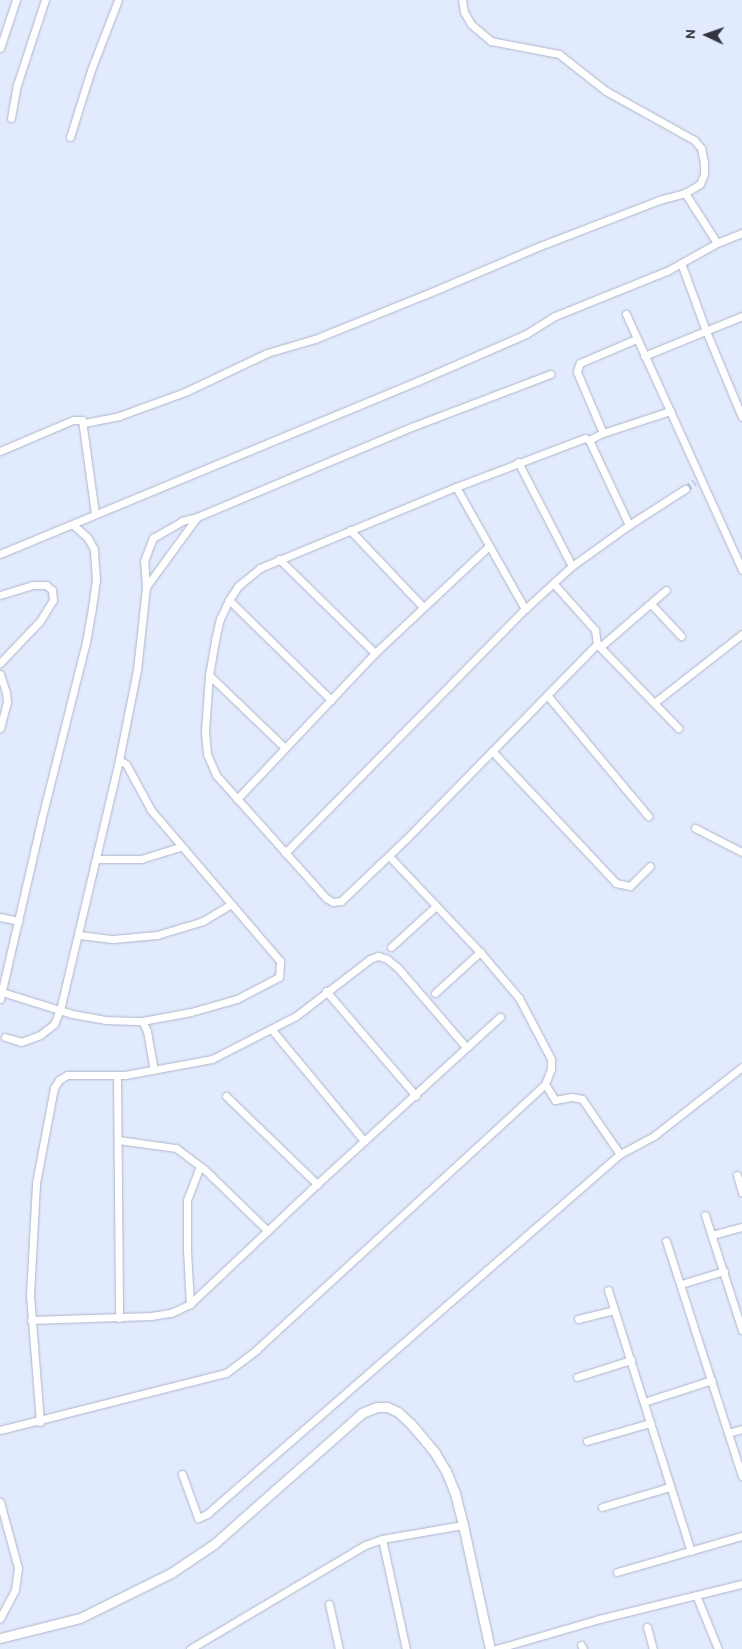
<!DOCTYPE html>
<html>
<head>
<meta charset="utf-8">
<style>
  body { margin:0 }
  #map { position:relative; width:742px; height:1649px; overflow:hidden; background:#e2eafd; font-family:Overpass,sans-serif }
  div>[style] { position:absolute }
  .minor-tunnel>* { height:7px; margin-top:-3.5px; transform-origin:0; background:repeating-linear-gradient(90deg,#bfc6d7 0 7px,transparent 0 10.5px) }
  .roads { filter:drop-shadow(0 0 1px #aeb5c8) drop-shadow(0 0 1px #aeb5c8) }
  .minor>* { height:7px; margin:-3.5px; padding:0 3.5px; transform-origin:3.5px; border-radius:3.5px; background:#fff }
  .tertiary>* { height:9px; margin:-4.5px; padding:0 4.5px; transform-origin:4.5px; border-radius:4.5px; background:#fff }
  span { translate:-50% -50%; white-space:nowrap; text-align:center; line-height:1.15; -webkit-text-stroke:4px #e2eafd; paint-order:stroke }
  .north { position:absolute; left:682px; top:10px; width:50px; height:50px; -webkit-text-stroke:4px #e2eafd; paint-order:stroke; rotate:273deg; font-size:14px; font-weight:700; line-height:20px; text-align:center; color:#32353d }
  .north::after { content:''; display:block; margin:auto; width:18px; height:22px; background:#32353d; clip-path:polygon(50% 0,100% 100%,50% 72%,0 100%) }
</style>
</head>
<body>
<div id="map">
  <div class="minor-tunnel">
    <i style="left:685px;top:489px;width:12px;rotate:-35deg"></i>
  </div>
  <div class="roads">
    <div class="minor">
      <i style="left:0;top:48px;width:51px;rotate:-71.6deg"></i>
      <i style="left:11px;top:118px;width:34px;rotate:-80deg"></i>
      <i style="left:17px;top:85px;width:89px;rotate:-71.8deg"></i>
      <i style="left:70px;top:137px;width:70px;rotate:-72.6deg"></i>
      <i style="left:91px;top:70px;width:75px;rotate:-68.9deg"></i>
      <i style="left:685px;top:193px;width:59px;rotate:57.4deg"></i>
      <i style="left:681px;top:263px;width:72px;rotate:69.8deg"></i>
      <i style="left:706px;top:331px;width:93px;rotate:67.3deg"></i>
      <i style="left:626px;top:314px;width:281px;rotate:65.6deg"></i>
      <i style="left:644px;top:356px;width:106px;rotate:-22.2deg"></i>
      <i style="left:84px;top:423px;width:36px;rotate:-11deg"></i>
      <i style="left:119px;top:416px;width:70px;rotate:-20deg"></i>
      <i style="left:185px;top:392px;width:91px;rotate:-25.4deg"></i>
      <i style="left:267px;top:353px;width:50px;rotate:-16.3deg"></i>
      <i style="left:315px;top:339px;width:136px;rotate:-22deg"></i>
      <i style="left:441px;top:288px;width:108px;rotate:-23deg"></i>
      <i style="left:540px;top:246px;width:128px;rotate:-21.1deg"></i>
      <i style="left:659px;top:200px;width:27px;rotate:-15deg"></i>
      <i style="left:685px;top:193px;width:17px;rotate:-31deg"></i>
      <i style="left:700px;top:184px;width:11px;rotate:-68deg"></i>
      <i style="left:704px;top:174px;width:11px;rotate:-90deg"></i>
      <i style="left:704px;top:163px;width:15px;rotate:-101deg"></i>
      <i style="left:701px;top:148px;width:11px;rotate:-131deg"></i>
      <i style="left:694px;top:140px;width:101px;rotate:-150.9deg"></i>
      <i style="left:606px;top:91px;width:60px;rotate:-141.8deg"></i>
      <i style="left:559px;top:54px;width:69px;rotate:-169.2deg"></i>
      <i style="left:491px;top:41px;width:26px;rotate:-140deg"></i>
      <i style="left:471px;top:24px;width:14px;rotate:-120deg"></i>
      <i style="left:464px;top:12px;width:12px;rotate:-99deg"></i>
      <i style="left:603px;top:433px;width:66px;rotate:-113.1deg"></i>
      <i style="left:577px;top:372px;width:4px;rotate:-76deg"></i>
      <i style="left:578px;top:368px;width:5px;rotate:-68deg"></i>
      <i style="left:580px;top:363px;width:61px;rotate:-23.2deg"></i>
      <i style="left:589px;top:440px;width:16px;rotate:-27deg"></i>
      <i style="left:603px;top:433px;width:71px;rotate:-18.2deg"></i>
      <i style="left:0;top:451px;width:79px;rotate:-23deg"></i>
      <i style="left:73px;top:420px;width:9px"></i>
      <i style="left:82px;top:420px;width:95px;rotate:82.1deg"></i>
      <i style="left:518px;top:462px;width:117px;rotate:62.6deg"></i>
      <i style="left:456px;top:487px;width:140px;rotate:60.5deg"></i>
      <i style="left:350px;top:530px;width:106px;rotate:46.5deg"></i>
      <i style="left:0;top:554px;width:452px;rotate:-22.5deg"></i>
      <i style="left:418px;top:381px;width:118px;rotate:-23.5deg"></i>
      <i style="left:526px;top:334px;width:34px;rotate:-32deg"></i>
      <i style="left:555px;top:316px;width:121px;rotate:-21.9deg"></i>
      <i style="left:667px;top:271px;width:57px;rotate:-29.2deg"></i>
      <i style="left:717px;top:243px;width:27px;rotate:-22deg"></i>
      <i style="left:279px;top:559px;width:134px;rotate:44.4deg"></i>
      <i style="left:554px;top:584px;width:62px;rotate:48.3deg"></i>
      <i style="left:595px;top:630px;width:14px;rotate:82deg"></i>
      <i style="left:597px;top:644px;width:272px;rotate:134.4deg"></i>
      <i style="left:407px;top:838px;width:91px;rotate:136.3deg"></i>
      <i style="left:341px;top:901px;width:8px;rotate:173deg"></i>
      <i style="left:333px;top:902px;width:8px;rotate:-150deg"></i>
      <i style="left:326px;top:898px;width:165px;rotate:-131.8deg"></i>
      <i style="left:216px;top:775px;width:23px;rotate:-113deg"></i>
      <i style="left:207px;top:754px;width:23px;rotate:-95deg"></i>
      <i style="left:205px;top:731px;width:56px;rotate:-85.9deg"></i>
      <i style="left:209px;top:675px;width:36px;rotate:-80deg"></i>
      <i style="left:215px;top:640px;width:22px;rotate:-77deg"></i>
      <i style="left:220px;top:619px;width:21px;rotate:-65deg"></i>
      <i style="left:229px;top:600px;width:17px;rotate:-57deg"></i>
      <i style="left:238px;top:586px;width:28px;rotate:-39deg"></i>
      <i style="left:260px;top:568px;width:212px;rotate:-22.5deg"></i>
      <i style="left:456px;top:487px;width:138px;rotate:-20.8deg"></i>
      <i style="left:585px;top:438px;width:4px;rotate:27deg"></i>
      <i style="left:589px;top:440px;width:94px;rotate:64.8deg"></i>
      <i style="left:146px;top:587px;width:87px;rotate:-53.9deg"></i>
      <i style="left:0;top:595px;width:34px;rotate:-17deg"></i>
      <i style="left:32px;top:585px;width:14px"></i>
      <i style="left:46px;top:585px;width:8px;rotate:40deg"></i>
      <i style="left:52px;top:590px;width:10px;rotate:84deg"></i>
      <i style="left:53px;top:600px;width:26px;rotate:122deg"></i>
      <i style="left:39px;top:622px;width:57px;rotate:133.6deg"></i>
      <i style="left:229px;top:600px;width:143px;rotate:44.4deg"></i>
      <i style="left:651px;top:604px;width:44px;rotate:46.8deg"></i>
      <i style="left:597px;top:644px;width:117px;rotate:46deg"></i>
      <i style="left:600px;top:647px;width:87px;rotate:-40.8deg"></i>
      <i style="left:0;top:674px;width:19px;rotate:72deg"></i>
      <i style="left:6px;top:692px;width:10px;rotate:84deg"></i>
      <i style="left:7px;top:702px;width:27px;rotate:105deg"></i>
      <i style="left:209px;top:675px;width:105px;rotate:43.8deg"></i>
      <i style="left:547px;top:695px;width:158px;rotate:50.1deg"></i>
      <i style="left:654px;top:703px;width:112px;rotate:-38.1deg"></i>
      <i style="left:492px;top:751px;width:181px;rotate:46.8deg"></i>
      <i style="left:616px;top:883px;width:14px;rotate:12deg"></i>
      <i style="left:630px;top:886px;width:28px;rotate:-45deg"></i>
      <i style="left:237px;top:799px;width:201px;rotate:-46.6deg"></i>
      <i style="left:375px;top:653px;width:155px;rotate:-43.2deg"></i>
      <i style="left:695px;top:828px;width:53px;rotate:27.1deg"></i>
      <i style="left:285px;top:853px;width:342px;rotate:-45.5deg"></i>
      <i style="left:525px;top:609px;width:64px;rotate:-42.5deg"></i>
      <i style="left:572px;top:566px;width:70px;rotate:-35.7deg"></i>
      <i style="left:629px;top:525px;width:67px;rotate:-32.7deg"></i>
      <i style="left:96px;top:859px;width:45px"></i>
      <i style="left:141px;top:859px;width:41px;rotate:-17.1deg"></i>
      <i style="left:0;top:917px;width:19px;rotate:12deg"></i>
      <i style="left:79px;top:935px;width:34px;rotate:7deg"></i>
      <i style="left:113px;top:939px;width:44px;rotate:-5.2deg"></i>
      <i style="left:157px;top:935px;width:48px;rotate:-16.9deg"></i>
      <i style="left:203px;top:921px;width:33px;rotate:-31deg"></i>
      <i style="left:391px;top:947px;width:61px;rotate:-42.3deg"></i>
      <i style="left:326px;top:991px;width:138px;rotate:49.4deg"></i>
      <i style="left:2px;top:992px;width:73px;rotate:17.4deg"></i>
      <i style="left:72px;top:1014px;width:34px;rotate:10deg"></i>
      <i style="left:105px;top:1020px;width:37px;rotate:2deg"></i>
      <i style="left:142px;top:1021px;width:50px;rotate:-10.4deg"></i>
      <i style="left:191px;top:1012px;width:48px;rotate:-15.8deg"></i>
      <i style="left:237px;top:999px;width:47px;rotate:-27.6deg"></i>
      <i style="left:279px;top:977px;width:16px;rotate:-86deg"></i>
      <i style="left:280px;top:961px;width:199px;rotate:-130.5deg"></i>
      <i style="left:151px;top:810px;width:52px;rotate:-118.5deg"></i>
      <i style="left:126px;top:764px;width:8px;rotate:-150deg"></i>
      <i style="left:435px;top:993px;width:61px;rotate:-42.3deg"></i>
      <i style="left:0;top:999px;width:183px;rotate:-77deg"></i>
      <i style="left:41px;top:821px;width:185px;rotate:-75.9deg"></i>
      <i style="left:86px;top:642px;width:35px;rotate:-80deg"></i>
      <i style="left:92px;top:608px;width:28px;rotate:-82deg"></i>
      <i style="left:96px;top:580px;width:31px;rotate:-94deg"></i>
      <i style="left:94px;top:549px;width:14px;rotate:-120deg"></i>
      <i style="left:87px;top:537px;width:18px;rotate:-139deg"></i>
      <i style="left:142px;top:1021px;width:11px;rotate:63deg"></i>
      <i style="left:147px;top:1031px;width:39px;rotate:80deg"></i>
      <i style="left:272px;top:1030px;width:144px;rotate:50.3deg"></i>
      <i style="left:5px;top:1037px;width:17px;rotate:17deg"></i>
      <i style="left:21px;top:1042px;width:20px;rotate:-20deg"></i>
      <i style="left:40px;top:1035px;width:18px;rotate:-38deg"></i>
      <i style="left:54px;top:1024px;width:15px;rotate:-67deg"></i>
      <i style="left:60px;top:1010px;width:257px;rotate:-76.7deg"></i>
      <i style="left:119px;top:760px;width:92px;rotate:-78.7deg"></i>
      <i style="left:137px;top:670px;width:83px;rotate:-83.8deg"></i>
      <i style="left:146px;top:587px;width:26px;rotate:-94deg"></i>
      <i style="left:144px;top:561px;width:25px;rotate:-69deg"></i>
      <i style="left:153px;top:538px;width:34px;rotate:-30deg"></i>
      <i style="left:182px;top:521px;width:16px;rotate:-15deg"></i>
      <i style="left:197px;top:517px;width:235px;rotate:-22.8deg"></i>
      <i style="left:414px;top:426px;width:146px;rotate:-20.9deg"></i>
      <i style="left:117px;top:1075px;width:243px;rotate:89.5deg"></i>
      <i style="left:545px;top:1084px;width:19px;rotate:58deg"></i>
      <i style="left:555px;top:1100px;width:17px;rotate:-10deg"></i>
      <i style="left:572px;top:1097px;width:10px;rotate:11deg"></i>
      <i style="left:582px;top:1099px;width:67px;rotate:55.4deg"></i>
      <i style="left:226px;top:1096px;width:127px;rotate:44deg"></i>
      <i style="left:118px;top:1140px;width:59px;rotate:7.9deg"></i>
      <i style="left:176px;top:1148px;width:35px;rotate:37deg"></i>
      <i style="left:204px;top:1169px;width:89px;rotate:44.1deg"></i>
      <i style="left:737px;top:1175px;width:18px;rotate:74deg"></i>
      <i style="left:705px;top:1215px;width:121px;rotate:72.2deg"></i>
      <i style="left:712px;top:1235px;width:31px;rotate:-15deg"></i>
      <i style="left:666px;top:1241px;width:247px;rotate:72.1deg"></i>
      <i style="left:681px;top:1284px;width:45px;rotate:-16.8deg"></i>
      <i style="left:608px;top:1290px;width:274px;rotate:72.4deg"></i>
      <i style="left:190px;top:1304px;width:53px;rotate:-93.2deg"></i>
      <i style="left:187px;top:1251px;width:51px;rotate:-90deg"></i>
      <i style="left:187px;top:1200px;width:36px;rotate:-69deg"></i>
      <i style="left:578px;top:1319px;width:37px;rotate:-14deg"></i>
      <i style="left:31px;top:1320px;width:120px;rotate:-1.9deg"></i>
      <i style="left:151px;top:1316px;width:20px;rotate:-9deg"></i>
      <i style="left:171px;top:1313px;width:21px;rotate:-25deg"></i>
      <i style="left:190px;top:1304px;width:175px;rotate:-43.4deg"></i>
      <i style="left:317px;top:1184px;width:248px;rotate:-42.4deg"></i>
      <i style="left:577px;top:1377px;width:57px;rotate:-17.5deg"></i>
      <i style="left:644px;top:1402px;width:71px;rotate:-17.9deg"></i>
      <i style="left:40px;top:1422px;width:127px;rotate:-94.5deg"></i>
      <i style="left:30px;top:1295px;width:112px;rotate:-86.9deg"></i>
      <i style="left:36px;top:1183px;width:97px;rotate:-79.3deg"></i>
      <i style="left:54px;top:1088px;width:9px;rotate:-58deg"></i>
      <i style="left:59px;top:1080px;width:9px;rotate:-32deg"></i>
      <i style="left:67px;top:1075px;width:58px"></i>
      <i style="left:125px;top:1075px;width:88px;rotate:-10.4deg"></i>
      <i style="left:212px;top:1059px;width:94px;rotate:-27.1deg"></i>
      <i style="left:296px;top:1016px;width:93px;rotate:-37.6deg"></i>
      <i style="left:370px;top:959px;width:9px;rotate:-21deg"></i>
      <i style="left:378px;top:956px;width:9px;rotate:18deg"></i>
      <i style="left:387px;top:959px;width:14px;rotate:39deg"></i>
      <i style="left:398px;top:968px;width:104px;rotate:49.3deg"></i>
      <i style="left:0;top:1430px;width:233px;rotate:-14.2deg"></i>
      <i style="left:226px;top:1373px;width:38px;rotate:-37deg"></i>
      <i style="left:256px;top:1350px;width:393px;rotate:-42.6deg"></i>
      <i style="left:545px;top:1084px;width:16px;rotate:-68deg"></i>
      <i style="left:551px;top:1069px;width:10px;rotate:-90deg"></i>
      <i style="left:551px;top:1059px;width:69px;rotate:-117.7deg"></i>
      <i style="left:519px;top:998px;width:60px;rotate:-130.3deg"></i>
      <i style="left:480px;top:952px;width:132px;rotate:-133.5deg"></i>
      <i style="left:728px;top:1433px;width:15px;rotate:-16deg"></i>
      <i style="left:587px;top:1441px;width:66px;rotate:-15.9deg"></i>
      <i style="left:182px;top:1474px;width:47px;rotate:70deg"></i>
      <i style="left:198px;top:1518px;width:10px;rotate:-24deg"></i>
      <i style="left:207px;top:1514px;width:548px;rotate:-41.08deg"></i>
      <i style="left:620px;top:1154px;width:40px;rotate:-28deg"></i>
      <i style="left:655px;top:1135px;width:110px;rotate:-38deg"></i>
      <i style="left:0;top:1502px;width:68px;rotate:74.7deg"></i>
      <i style="left:18px;top:1568px;width:22px;rotate:98deg"></i>
      <i style="left:15px;top:1590px;width:32px;rotate:118deg"></i>
      <i style="left:602px;top:1507px;width:71px;rotate:-16.4deg"></i>
      <i style="left:382px;top:1539px;width:113px;rotate:77.7deg"></i>
      <i style="left:617px;top:1572px;width:130px;rotate:-16.1deg"></i>
      <i style="left:696px;top:1595px;width:58px;rotate:67.8deg"></i>
      <i style="left:329px;top:1604px;width:46px;rotate:77.5deg"></i>
      <i style="left:647px;top:1627px;width:23px;rotate:75deg"></i>
      <i style="left:581px;top:1645px;width:4px;rotate:63deg"></i>
      <i style="left:190px;top:1649px;width:204px;rotate:-30.7deg"></i>
      <i style="left:365px;top:1545px;width:18px;rotate:-19deg"></i>
      <i style="left:382px;top:1539px;width:82px;rotate:-9.8deg"></i>
      <i style="left:496px;top:1649px;width:107px;rotate:-16.2deg"></i>
      <i style="left:599px;top:1619px;width:147px;rotate:-13.8deg"></i>
    </div>
    <div class="tertiary">
      <i style="left:0;top:1638px;width:82px;rotate:-14deg"></i>
      <i style="left:80px;top:1618px;width:102px;rotate:-26.3deg"></i>
      <i style="left:171px;top:1573px;width:52px;rotate:-34deg"></i>
      <i style="left:214px;top:1544px;width:198px;rotate:-41.5deg"></i>
      <i style="left:362px;top:1413px;width:16px;rotate:-22deg"></i>
      <i style="left:377px;top:1407px;width:10px"></i>
      <i style="left:387px;top:1407px;width:12px;rotate:24deg"></i>
      <i style="left:398px;top:1412px;width:18px;rotate:43deg"></i>
      <i style="left:411px;top:1424px;width:38px;rotate:50deg"></i>
      <i style="left:435px;top:1453px;width:21px;rotate:59deg"></i>
      <i style="left:446px;top:1471px;width:24px;rotate:68deg"></i>
      <i style="left:455px;top:1493px;width:33px;rotate:76deg"></i>
      <i style="left:463px;top:1525px;width:127px;rotate:77.7deg"></i>
    </div>
  </div>
  <div class="north">N</div>
</div>
</body>
</html>
